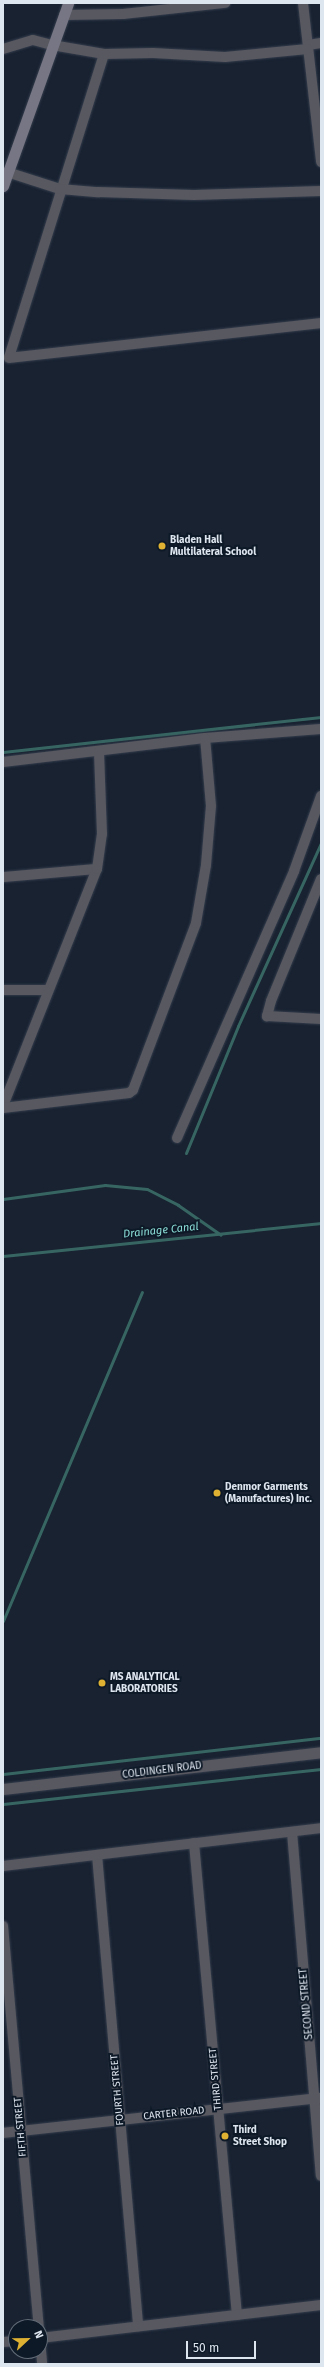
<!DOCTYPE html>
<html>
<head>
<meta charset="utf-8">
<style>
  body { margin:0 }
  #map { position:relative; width:324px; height:2367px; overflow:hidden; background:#182231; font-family:"Fira Sans",sans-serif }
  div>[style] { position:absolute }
  .stream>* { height:3px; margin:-1.5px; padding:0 1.5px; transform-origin:1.5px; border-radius:1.5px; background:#376662 }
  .roads { filter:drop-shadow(0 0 1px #343d4c) drop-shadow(0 0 1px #343d4c) }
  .minor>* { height:10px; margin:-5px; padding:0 5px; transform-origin:5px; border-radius:5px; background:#585860 }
  .tertiary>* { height:11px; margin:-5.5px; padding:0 5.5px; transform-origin:5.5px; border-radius:5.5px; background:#585860 }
  .secondary>* { height:11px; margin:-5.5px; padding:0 5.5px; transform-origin:5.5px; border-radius:5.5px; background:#777684 }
  .dots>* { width:11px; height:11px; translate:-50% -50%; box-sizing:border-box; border:2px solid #0e1927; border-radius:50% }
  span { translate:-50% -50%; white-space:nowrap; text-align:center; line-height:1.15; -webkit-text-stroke:4px #0e1927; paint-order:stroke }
  .poi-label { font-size:10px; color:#dde5ef; font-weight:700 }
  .left { translate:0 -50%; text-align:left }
  .street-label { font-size:10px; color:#dde5ef }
  .water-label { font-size:11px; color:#8cdfd8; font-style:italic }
  .frame { position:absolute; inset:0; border:4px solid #dde5ef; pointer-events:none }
  .north { position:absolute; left:8px; top:2319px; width:40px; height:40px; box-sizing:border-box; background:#0e1927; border:1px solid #616b77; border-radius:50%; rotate:68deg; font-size:11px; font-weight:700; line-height:16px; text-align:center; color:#dde5ef }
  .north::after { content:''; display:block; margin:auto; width:14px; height:18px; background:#deb133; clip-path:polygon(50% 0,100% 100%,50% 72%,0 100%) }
  .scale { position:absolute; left:186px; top:2341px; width:70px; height:18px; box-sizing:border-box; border:2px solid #dde5ef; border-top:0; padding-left:5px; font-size:12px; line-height:14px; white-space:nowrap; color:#dde5ef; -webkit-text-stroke:3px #0e1927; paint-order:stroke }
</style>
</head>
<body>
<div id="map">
  <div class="stream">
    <i style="left:3px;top:752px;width:320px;rotate:-6.3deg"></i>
    <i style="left:186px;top:1153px;width:137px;rotate:-67.7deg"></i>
    <i style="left:238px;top:1026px;width:201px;rotate:-65.6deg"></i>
    <i style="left:3px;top:1199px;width:103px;rotate:-7.8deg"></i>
    <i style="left:105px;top:1185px;width:42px;rotate:5.4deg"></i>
    <i style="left:147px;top:1189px;width:35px;rotate:27deg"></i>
    <i style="left:178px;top:1205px;width:52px;rotate:34.9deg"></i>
    <i style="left:3px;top:1256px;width:320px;rotate:-5.9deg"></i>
    <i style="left:3px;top:1621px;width:357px;rotate:-67.1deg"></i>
    <i style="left:3px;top:1774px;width:320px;rotate:-6.5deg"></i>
    <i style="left:3px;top:1804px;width:320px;rotate:-6.3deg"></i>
  </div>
  <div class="roads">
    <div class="minor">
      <i style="left:303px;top:3px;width:160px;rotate:83.5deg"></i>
      <i style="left:64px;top:15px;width:59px;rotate:-1deg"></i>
      <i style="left:123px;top:14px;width:103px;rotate:-6.2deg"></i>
      <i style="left:308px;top:45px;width:13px;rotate:-9deg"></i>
      <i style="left:3px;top:49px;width:31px;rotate:-17deg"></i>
      <i style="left:33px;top:40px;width:20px;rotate:15deg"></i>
      <i style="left:52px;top:45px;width:53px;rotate:9.8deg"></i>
      <i style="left:104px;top:54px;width:49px;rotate:-1.2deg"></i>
      <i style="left:153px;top:53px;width:72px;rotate:3.2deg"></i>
      <i style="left:225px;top:57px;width:83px;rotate:-5.5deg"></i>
      <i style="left:104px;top:54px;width:318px;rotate:107.4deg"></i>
      <i style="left:9px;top:358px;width:314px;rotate:-6.4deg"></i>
      <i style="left:7px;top:172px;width:56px;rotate:17.8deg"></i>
      <i style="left:60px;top:189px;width:38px;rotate:5deg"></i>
      <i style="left:98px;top:192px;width:96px;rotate:1.8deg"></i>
      <i style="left:194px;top:195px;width:127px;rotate:-1.8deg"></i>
      <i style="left:3px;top:762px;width:203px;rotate:-6.8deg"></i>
      <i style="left:205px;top:738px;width:116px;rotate:-4.4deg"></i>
      <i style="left:3px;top:877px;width:94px;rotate:-4.9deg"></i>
      <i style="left:321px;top:879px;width:132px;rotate:112.3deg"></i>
      <i style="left:271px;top:1001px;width:16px;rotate:105deg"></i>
      <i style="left:267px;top:1016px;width:54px;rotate:3.2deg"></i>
      <i style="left:3px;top:990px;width:45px"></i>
      <i style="left:3px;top:1106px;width:255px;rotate:-68.4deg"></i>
      <i style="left:97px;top:869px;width:35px;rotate:-82deg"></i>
      <i style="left:102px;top:834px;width:83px;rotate:-92.1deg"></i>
      <i style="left:3px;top:1108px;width:127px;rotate:-6.8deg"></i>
      <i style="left:129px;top:1093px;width:5px;rotate:-37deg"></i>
      <i style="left:133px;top:1090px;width:178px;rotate:-69.3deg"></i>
      <i style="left:196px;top:923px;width:59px;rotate:-80.2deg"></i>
      <i style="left:206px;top:865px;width:59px;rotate:-85.2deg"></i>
      <i style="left:211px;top:806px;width:68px;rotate:-95deg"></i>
      <i style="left:177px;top:1138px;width:292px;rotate:-66.3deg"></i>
      <i style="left:294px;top:871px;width:80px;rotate:-70.2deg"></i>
      <i style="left:292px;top:1832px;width:345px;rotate:85.2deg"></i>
      <i style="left:194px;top:1843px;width:474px;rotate:84.8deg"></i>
      <i style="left:97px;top:1855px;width:473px;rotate:85deg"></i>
      <i style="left:3px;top:1866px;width:320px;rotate:-6.8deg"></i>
      <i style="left:3px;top:1926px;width:403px;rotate:84.9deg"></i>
      <i style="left:3px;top:2133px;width:320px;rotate:-6.3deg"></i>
      <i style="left:40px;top:2338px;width:283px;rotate:-6.7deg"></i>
      <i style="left:40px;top:2339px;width:25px;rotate:85deg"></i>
      <i style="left:3px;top:2342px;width:13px;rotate:-4deg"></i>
    </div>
    <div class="tertiary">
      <i style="left:3px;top:1789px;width:320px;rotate:-6.6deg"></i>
    </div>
    <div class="secondary">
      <i style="left:3px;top:186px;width:194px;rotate:-70.4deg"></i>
    </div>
  </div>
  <div class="dots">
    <i style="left:162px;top:546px;background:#deb133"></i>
    <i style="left:217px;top:1493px;background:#deb133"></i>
    <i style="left:102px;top:1683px;background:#deb133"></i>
    <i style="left:225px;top:2136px;background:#deb133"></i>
  </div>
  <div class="poi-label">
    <span class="left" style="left:170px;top:546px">Bladen Hall<br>Multilateral School</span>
    <span class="left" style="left:225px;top:1493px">Denmor Garments<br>(Manufactures) Inc.</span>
    <span class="left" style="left:110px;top:1683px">MS ANALYTICAL<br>LABORATORIES</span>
    <span class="left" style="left:233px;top:2136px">Third<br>Street Shop</span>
  </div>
  <div class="street-label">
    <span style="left:162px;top:1771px;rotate:-7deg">COLDINGEN ROAD</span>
    <span style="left:307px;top:2004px;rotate:-95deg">SECOND STREET</span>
    <span style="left:216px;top:2079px;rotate:-95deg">THIRD STREET</span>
    <span style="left:118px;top:2090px;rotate:-95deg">FOURTH STREET</span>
    <span style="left:174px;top:2114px;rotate:-6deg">CARTER ROAD</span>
    <span style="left:21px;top:2127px;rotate:-95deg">FIFTH STREET</span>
  </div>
  <div class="water-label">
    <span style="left:161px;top:1231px;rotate:-6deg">Drainage Canal</span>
  </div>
  <div class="frame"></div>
  <div class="north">N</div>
  <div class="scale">50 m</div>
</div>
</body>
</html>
